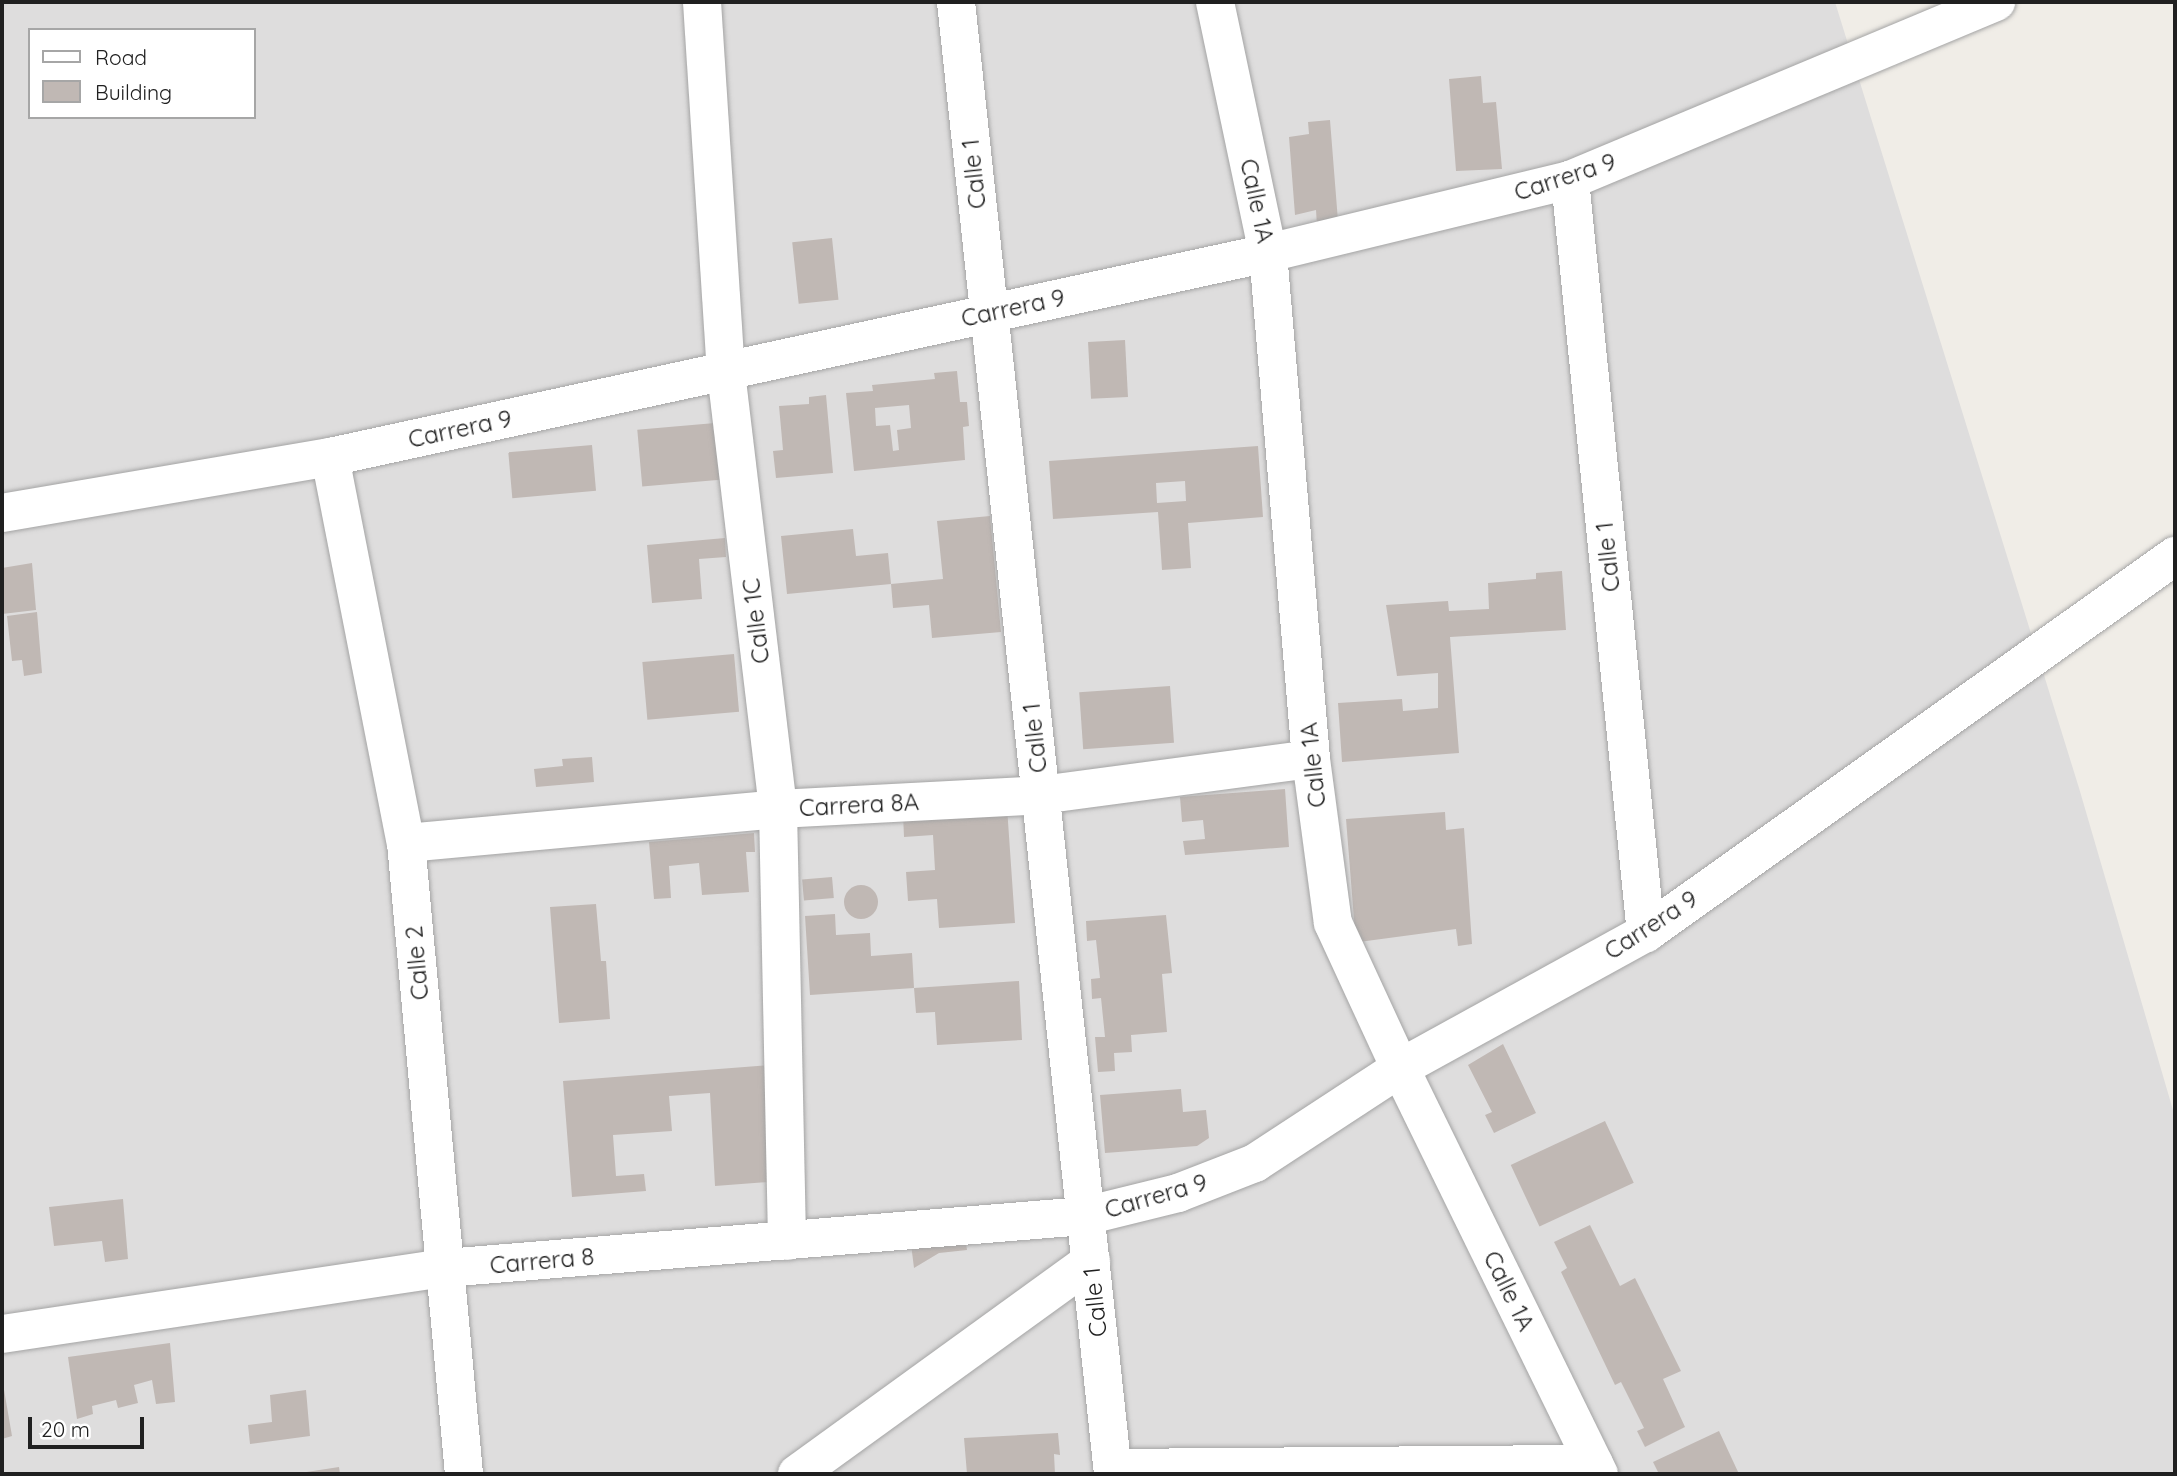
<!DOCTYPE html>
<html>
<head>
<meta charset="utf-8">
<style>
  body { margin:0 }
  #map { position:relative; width:2177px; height:1476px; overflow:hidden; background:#f0ede7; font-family:Quicksand,sans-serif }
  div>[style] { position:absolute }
  .residential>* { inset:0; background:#dedddd }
  .building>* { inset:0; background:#c0b8b4; transform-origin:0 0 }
  .round { border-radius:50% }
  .roads { filter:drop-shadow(0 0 2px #a4a4a4) drop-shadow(0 0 2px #a4a4a4) }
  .minor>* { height:38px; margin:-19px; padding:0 19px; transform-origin:19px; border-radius:19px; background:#fff }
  span { translate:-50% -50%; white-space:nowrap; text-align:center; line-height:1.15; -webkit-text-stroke:5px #fff; paint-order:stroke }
  .street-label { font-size:24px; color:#202020 }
  .frame { position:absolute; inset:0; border:4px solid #202020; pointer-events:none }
  .legend { position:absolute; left:28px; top:28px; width:228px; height:91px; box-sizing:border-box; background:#fff; border:2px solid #a6a6a6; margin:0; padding:9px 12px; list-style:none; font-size:21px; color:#202020 }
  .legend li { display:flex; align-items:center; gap:14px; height:35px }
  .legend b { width:35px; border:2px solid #a6a6a6 }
  .scale { position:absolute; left:28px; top:1417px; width:116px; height:32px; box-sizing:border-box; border:4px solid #202020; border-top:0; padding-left:9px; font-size:21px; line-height:24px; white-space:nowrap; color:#202020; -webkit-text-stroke:5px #fff; paint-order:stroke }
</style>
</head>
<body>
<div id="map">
  <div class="residential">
    <i style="clip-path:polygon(evenodd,2px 2px,1835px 2px,2079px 788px,2175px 1117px,2175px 1474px,2px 1474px,2px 2px,30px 30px,254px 30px,254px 117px,30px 117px,30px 30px)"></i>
  </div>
  <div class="building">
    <i style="clip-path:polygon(1481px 76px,1483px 103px,1496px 102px,1502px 169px,1456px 171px,1449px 79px)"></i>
    <i style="clip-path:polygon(1330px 120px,1338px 221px,1317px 226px,1316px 210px,1295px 215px,1289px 137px,1309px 134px,1308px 122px)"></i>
    <i style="left:832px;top:238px;width:62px;height:40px;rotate:84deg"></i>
    <i style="left:1125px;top:340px;width:57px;height:37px;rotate:87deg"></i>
    <i style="clip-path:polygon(evenodd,957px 371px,960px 402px,967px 402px,969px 426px,963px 427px,965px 460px,854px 471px,846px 393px,873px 391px,872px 385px,935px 379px,934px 373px,957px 371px,909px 405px,911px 428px,897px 430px,899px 450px,893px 451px,890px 425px,876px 426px,875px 408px,909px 405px)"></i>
    <i style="clip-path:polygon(826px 395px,833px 473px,776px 478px,773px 451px,783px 450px,779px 406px,809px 404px,809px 397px)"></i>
    <i style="left:715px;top:423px;width:57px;height:78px;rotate:85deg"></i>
    <i style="left:592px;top:445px;width:46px;height:84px;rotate:85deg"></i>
    <i style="clip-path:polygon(evenodd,1258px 446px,1263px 517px,1188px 523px,1191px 568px,1162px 570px,1158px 512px,1053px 519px,1049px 461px,1258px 446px,1185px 481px,1186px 501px,1157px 503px,1156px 483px,1185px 481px)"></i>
    <i style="clip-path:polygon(990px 516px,1001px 632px,932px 638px,929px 605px,893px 608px,891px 584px,943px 579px,937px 521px)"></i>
    <i style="clip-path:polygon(853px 529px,856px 556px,888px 553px,891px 584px,787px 594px,781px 536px)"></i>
    <i style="clip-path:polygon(725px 538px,726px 557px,699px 559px,702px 599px,652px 603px,647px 545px)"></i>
    <i style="clip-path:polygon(32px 563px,36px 610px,2px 614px,2px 568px)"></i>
    <i style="clip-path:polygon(1562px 571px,1566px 630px,1450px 637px,1459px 753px,1342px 762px,1338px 703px,1402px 699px,1403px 711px,1438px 708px,1438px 673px,1397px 676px,1386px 605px,1448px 601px,1449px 611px,1489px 609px,1488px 583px,1536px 579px,1536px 573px)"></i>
    <i style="clip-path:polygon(37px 612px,42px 673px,24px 676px,22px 660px,12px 661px,7px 616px)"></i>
    <i style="left:734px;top:654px;width:58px;height:92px;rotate:85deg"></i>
    <i style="left:1170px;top:686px;width:57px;height:91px;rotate:86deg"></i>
    <i style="clip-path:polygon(592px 757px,594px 782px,536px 787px,534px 769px,563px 766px,562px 759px)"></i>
    <i style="clip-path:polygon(1285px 789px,1289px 847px,1185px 855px,1183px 841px,1205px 839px,1203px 820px,1182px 822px,1180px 797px)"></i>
    <i style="clip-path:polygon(1007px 807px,1015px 923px,939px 928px,937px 899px,908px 901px,906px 872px,935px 870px,933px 835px,904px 837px,903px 814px)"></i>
    <i style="clip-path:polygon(1445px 812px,1446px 830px,1464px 828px,1472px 944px,1458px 946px,1456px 929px,1359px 942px,1355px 932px,1346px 819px)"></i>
    <i style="clip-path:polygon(754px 833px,755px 852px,746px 852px,749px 892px,702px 895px,699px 863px,669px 866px,671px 898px,654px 899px,649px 842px)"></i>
    <i style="left:832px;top:877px;width:21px;height:30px;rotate:85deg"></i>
    <i class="round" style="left:844px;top:885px;width:34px;height:34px"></i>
    <i style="clip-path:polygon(596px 904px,601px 961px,606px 961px,610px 1019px,559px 1023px,550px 907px)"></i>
    <i style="clip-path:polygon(835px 914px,836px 935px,870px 933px,871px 956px,912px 953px,914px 988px,810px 995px,805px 916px)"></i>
    <i style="clip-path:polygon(1166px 915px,1172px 973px,1162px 974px,1167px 1032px,1131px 1035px,1132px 1052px,1114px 1053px,1115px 1071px,1098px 1072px,1095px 1037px,1105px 1037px,1101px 998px,1092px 999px,1091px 979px,1100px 978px,1096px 940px,1087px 941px,1086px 921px)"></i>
    <i style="clip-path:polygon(1019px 981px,1022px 1040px,937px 1045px,935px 1012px,916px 1013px,914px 988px)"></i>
    <i style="clip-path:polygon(1503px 1044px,1536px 1113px,1494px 1133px,1485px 1115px,1492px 1112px,1468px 1065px)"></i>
    <i style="clip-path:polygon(771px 1065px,780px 1181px,715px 1186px,710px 1093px,669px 1096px,672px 1131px,613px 1135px,616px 1176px,644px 1174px,646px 1191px,572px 1197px,563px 1081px)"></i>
    <i style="clip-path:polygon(1181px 1089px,1183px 1112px,1206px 1110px,1209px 1138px,1197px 1146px,1105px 1153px,1100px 1095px)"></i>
    <i style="left:1605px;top:1121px;width:68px;height:104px;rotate:65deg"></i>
    <i style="clip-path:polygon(123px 1199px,128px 1259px,105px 1262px,102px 1241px,54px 1246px,49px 1207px)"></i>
    <i style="clip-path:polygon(1590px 1225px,1620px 1286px,1635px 1278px,1681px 1371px,1663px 1379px,1685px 1427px,1645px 1447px,1637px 1431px,1644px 1428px,1621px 1382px,1615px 1385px,1561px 1272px,1567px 1268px,1554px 1242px)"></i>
    <i style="clip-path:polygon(964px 1230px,967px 1250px,939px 1253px,914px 1268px,910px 1236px)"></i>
    <i style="clip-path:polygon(170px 1343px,175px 1402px,156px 1404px,152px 1380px,134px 1385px,138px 1403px,118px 1408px,116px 1400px,92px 1406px,93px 1414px,77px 1419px,68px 1357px)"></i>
    <i style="clip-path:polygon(2px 1378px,12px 1436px,2px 1439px)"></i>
    <i style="clip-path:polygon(306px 1390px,310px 1436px,250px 1444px,248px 1425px,272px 1422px,270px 1395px)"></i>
    <i style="clip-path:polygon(1719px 1431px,1739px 1474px,1659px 1474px,1653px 1462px)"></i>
    <i style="clip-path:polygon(1058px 1433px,1060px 1455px,1054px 1454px,1055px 1474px,967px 1474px,964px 1438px)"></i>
    <i style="clip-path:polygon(339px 1467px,340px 1474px,300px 1474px,300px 1473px)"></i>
  </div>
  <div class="roads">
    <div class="minor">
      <i style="left:702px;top:2px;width:371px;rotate:86.3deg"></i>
      <i style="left:726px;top:372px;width:440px;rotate:83.2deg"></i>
      <i style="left:778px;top:809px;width:432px;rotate:88.8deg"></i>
      <i style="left:956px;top:2px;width:1480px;rotate:83.91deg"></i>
      <i style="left:1215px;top:2px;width:257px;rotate:78.1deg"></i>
      <i style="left:1268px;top:253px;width:508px;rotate:85.14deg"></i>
      <i style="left:1311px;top:759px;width:165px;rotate:82.4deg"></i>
      <i style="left:1333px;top:923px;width:160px;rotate:65.2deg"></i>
      <i style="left:1400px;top:1068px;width:452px;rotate:63.9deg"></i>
      <i style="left:1570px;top:180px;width:757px;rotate:84.24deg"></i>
      <i style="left:330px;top:457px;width:393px;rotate:78.9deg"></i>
      <i style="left:406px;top:843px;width:634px;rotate:84.75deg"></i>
      <i style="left:2px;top:513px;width:333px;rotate:-9.7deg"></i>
      <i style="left:330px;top:457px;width:960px;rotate:-12.27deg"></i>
      <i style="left:1268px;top:253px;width:311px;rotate:-13.6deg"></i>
      <i style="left:1570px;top:180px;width:462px;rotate:-22.7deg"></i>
      <i style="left:406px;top:843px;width:374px;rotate:-5.2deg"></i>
      <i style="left:778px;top:809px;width:263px;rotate:-3deg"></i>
      <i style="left:1041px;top:795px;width:272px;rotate:-7.6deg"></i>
      <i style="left:2px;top:1334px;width:448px;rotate:-8.5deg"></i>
      <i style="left:445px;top:1268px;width:642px;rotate:-4.65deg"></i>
      <i style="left:1085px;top:1216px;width:96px;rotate:-13.9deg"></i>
      <i style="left:1178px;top:1193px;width:83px;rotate:-21.3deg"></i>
      <i style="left:1255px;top:1163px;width:173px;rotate:-33.2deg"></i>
      <i style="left:1400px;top:1068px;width:281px;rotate:-28.8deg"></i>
      <i style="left:1646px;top:933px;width:650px;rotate:-35.48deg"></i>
      <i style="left:1113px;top:1468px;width:481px;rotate:-0.5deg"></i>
      <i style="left:797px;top:1474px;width:363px;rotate:-35.9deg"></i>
    </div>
  </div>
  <div class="street-label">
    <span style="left:974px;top:174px;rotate:-96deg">Calle 1</span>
    <span style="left:1565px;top:177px;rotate:-18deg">Carrera 9</span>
    <span style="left:1257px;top:201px;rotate:78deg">Calle 1A</span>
    <span style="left:1013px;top:308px;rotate:-12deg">Carrera 9</span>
    <span style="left:460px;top:429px;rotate:-12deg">Carrera 9</span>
    <span style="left:1608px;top:557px;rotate:-96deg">Calle 1</span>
    <span style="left:756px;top:621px;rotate:-97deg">Calle 1C</span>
    <span style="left:1035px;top:738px;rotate:-96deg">Calle 1</span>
    <span style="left:1313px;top:765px;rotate:-96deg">Calle 1A</span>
    <span style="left:859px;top:805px;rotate:-3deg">Carrera 8A</span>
    <span style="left:1651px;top:925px;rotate:-33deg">Carrera 9</span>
    <span style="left:417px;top:963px;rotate:-95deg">Calle 2</span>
    <span style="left:1156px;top:1196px;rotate:-16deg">Carrera 9</span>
    <span style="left:542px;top:1261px;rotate:-5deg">Carrera 8</span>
    <span style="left:1509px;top:1291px;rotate:64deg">Calle 1A</span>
    <span style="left:1095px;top:1302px;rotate:-96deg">Calle 1</span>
  </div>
  <div class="frame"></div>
  <ul class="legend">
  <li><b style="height:9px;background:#fff"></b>Road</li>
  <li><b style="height:19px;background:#c0b8b4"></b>Building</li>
  </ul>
  <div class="scale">20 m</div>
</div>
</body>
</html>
